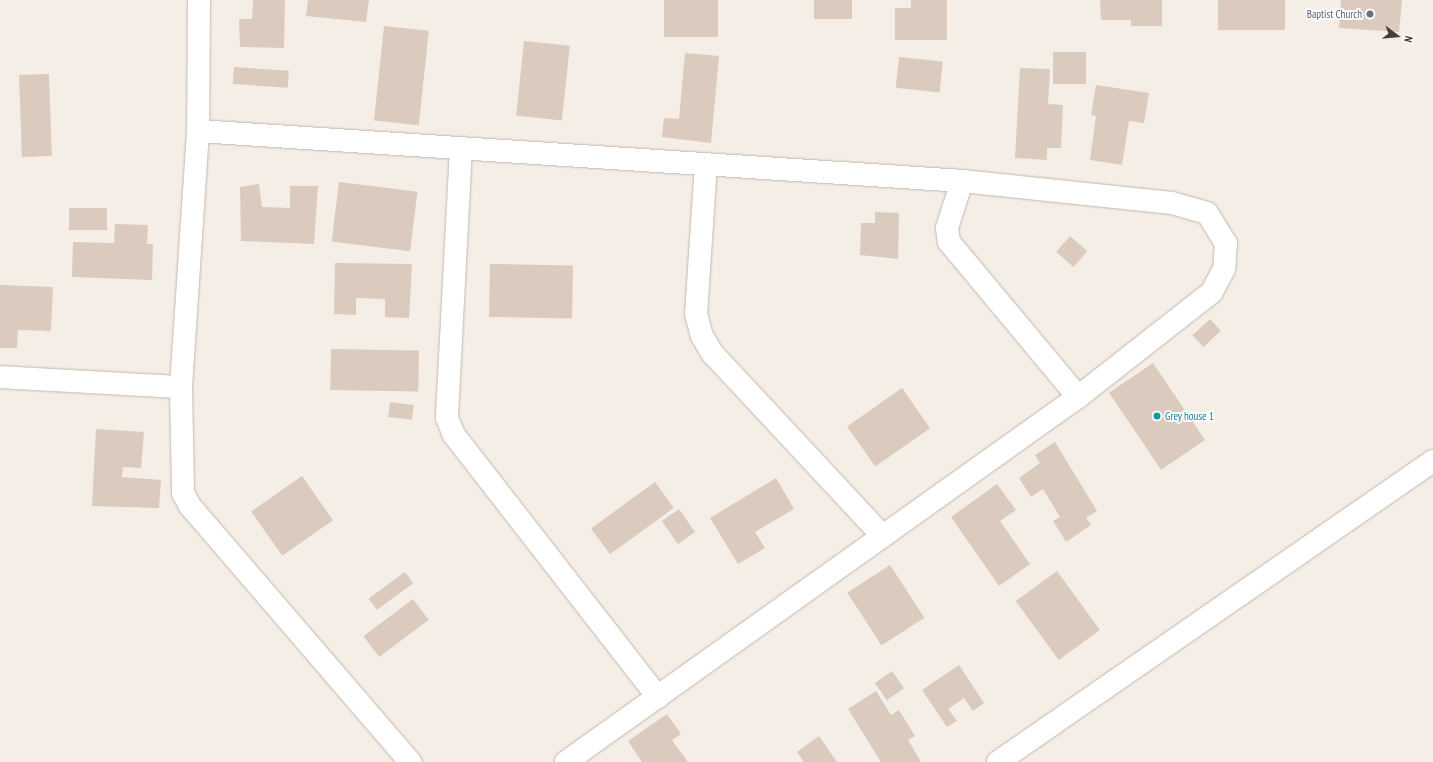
<!DOCTYPE html>
<html>
<head>
<meta charset="utf-8">
<style>
  body { margin:0 }
  #map { position:relative; width:1433px; height:762px; overflow:hidden; background:#f5eee7; font-family:"PT Sans Narrow",sans-serif }
  div>[style] { position:absolute }
  .building>* { inset:0; background:#dbcabe; transform-origin:0 0 }
  .roads { filter:drop-shadow(0 0 1px #c4b7ac) drop-shadow(0 0 1px #c4b7ac) }
  .minor>* { height:22px; margin:-11px; padding:0 11px; transform-origin:11px; border-radius:11px; background:#fff }
  .dots>* { width:11px; height:11px; translate:-50% -50%; box-sizing:border-box; border:2px solid #fff; border-radius:50% }
  span { translate:-50% -50%; white-space:nowrap; text-align:center; line-height:1.15; -webkit-text-stroke:3.5px #fff; paint-order:stroke }
  .worship-label { font-size:11px; color:#5b616d }
  .right { translate:-100% -50%; text-align:right }
  .culture-label { font-size:11px; color:#0d838f }
  .left { translate:0 -50%; text-align:left }
  .north { position:absolute; left:1377px; top:16px; width:40px; height:40px; -webkit-text-stroke:3px #fff; paint-order:stroke; rotate:106deg; font-size:11px; font-weight:700; line-height:16px; text-align:center; color:#493d35 }
  .north::after { content:''; display:block; margin:auto; width:14px; height:18px; background:#493d35; clip-path:polygon(50% 0,100% 100%,50% 72%,0 100%) }
</style>
</head>
<body>
<div id="map">
  <div class="building">
    <i style="clip-path:polygon(253px 0,285px 0,284px 48px,240px 47px,239px 19px,252px 19px)"></i>
    <i style="clip-path:polygon(308px 0,369px 0,366px 22px,306px 16px)"></i>
    <i style="left:664px;top:0;width:54px;height:37px"></i>
    <i style="left:814px;top:0;width:38px;height:19px"></i>
    <i style="clip-path:polygon(911px 0,947px 0,947px 40px,895px 40px,895px 8px,911px 8px)"></i>
    <i style="clip-path:polygon(1100px 0,1162px 0,1162px 26px,1131px 26px,1131px 20px,1101px 20px)"></i>
    <i style="left:1218px;top:0;width:67px;height:30px"></i>
    <i style="clip-path:polygon(1341px 0,1402px 0,1399px 32px,1339px 28px)"></i>
    <i style="left:384px;top:26px;width:45px;height:95px;rotate:6deg"></i>
    <i style="left:524px;top:41px;width:46px;height:75px;rotate:6deg"></i>
    <i style="left:1053px;top:52px;width:33px;height:32px"></i>
    <i style="clip-path:polygon(685px 53px,719px 56px,711px 143px,662px 137px,664px 118px,679px 119px)"></i>
    <i style="left:899px;top:57px;width:44px;height:31px;rotate:6deg"></i>
    <i style="left:234px;top:67px;width:55px;height:17px;rotate:4deg"></i>
    <i style="clip-path:polygon(1020px 68px,1050px 69px,1048px 104px,1063px 105px,1061px 148px,1047px 148px,1047px 160px,1015px 158px)"></i>
    <i style="left:49px;top:74px;width:82px;height:30px;rotate:88deg"></i>
    <i style="clip-path:polygon(1096px 85px,1149px 93px,1144px 123px,1129px 121px,1122px 165px,1090px 160px,1096px 116px,1091px 115px)"></i>
    <i style="left:339px;top:182px;width:79px;height:60px;rotate:7deg"></i>
    <i style="clip-path:polygon(259px 184px,262px 207px,290px 208px,290px 186px,318px 186px,314px 244px,241px 241px,240px 187px)"></i>
    <i style="left:69px;top:208px;width:38px;height:22px"></i>
    <i style="clip-path:polygon(875px 212px,899px 213px,898px 259px,860px 255px,861px 223px,875px 223px)"></i>
    <i style="clip-path:polygon(115px 224px,148px 225px,147px 244px,153px 244px,152px 280px,72px 277px,73px 242px,114px 243px)"></i>
    <i style="left:1070px;top:236px;width:23px;height:21px;rotate:41deg"></i>
    <i style="clip-path:polygon(335px 263px,412px 264px,409px 318px,385px 317px,385px 299px,356px 298px,356px 315px,334px 314px)"></i>
    <i style="left:490px;top:264px;width:83px;height:53px;rotate:1deg"></i>
    <i style="clip-path:polygon(0 285px,53px 287px,51px 331px,18px 330px,17px 348px,0 348px)"></i>
    <i style="left:1210px;top:319px;width:16px;height:24px;rotate:47deg"></i>
    <i style="left:331px;top:349px;width:88px;height:41px;rotate:1deg"></i>
    <i style="left:1153px;top:363px;width:93px;height:53px;rotate:56deg"></i>
    <i style="left:902px;top:388px;width:49px;height:67px;rotate:55deg"></i>
    <i style="left:390px;top:402px;width:24px;height:15px;rotate:7deg"></i>
    <i style="clip-path:polygon(96px 429px,144px 432px,141px 468px,123px 467px,122px 477px,161px 480px,159px 508px,92px 506px)"></i>
    <i style="clip-path:polygon(1055px 442px,1097px 511px,1086px 518px,1091px 525px,1066px 542px,1053px 521px,1060px 517px,1043px 489px,1031px 497px,1019px 478px,1040px 463px,1035px 455px)"></i>
    <i style="left:302px;top:476px;width:54px;height:62px;rotate:55deg"></i>
    <i style="clip-path:polygon(776px 478px,794px 509px,755px 532px,765px 548px,738px 564px,710px 518px)"></i>
    <i style="left:655px;top:482px;width:32px;height:79px;rotate:54deg"></i>
    <i style="clip-path:polygon(997px 484px,1016px 510px,1000px 521px,1030px 564px,999px 586px,951px 517px)"></i>
    <i style="left:679px;top:509px;width:28px;height:21px;rotate:55deg"></i>
    <i style="left:890px;top:565px;width:63px;height:51px;rotate:57deg"></i>
    <i style="left:1057px;top:571px;width:73px;height:51px;rotate:54deg"></i>
    <i style="left:405px;top:572px;width:14px;height:45px;rotate:54deg"></i>
    <i style="left:413px;top:599px;width:26px;height:62px;rotate:53deg"></i>
    <i style="clip-path:polygon(959px 665px,984px 703px,973px 711px,964px 698px,948px 709px,957px 721px,947px 727px,922px 690px)"></i>
    <i style="left:892px;top:671px;width:21px;height:21px;rotate:55deg"></i>
    <i style="clip-path:polygon(876px 691px,891px 715px,899px 710px,915px 736px,908px 740px,921px 762px,881px 762px,848px 709px)"></i>
    <i style="clip-path:polygon(667px 714px,681px 734px,672px 740px,688px 762px,642px 762px,628px 741px)"></i>
    <i style="clip-path:polygon(819px 736px,837px 762px,804px 762px,797px 752px)"></i>
  </div>
  <div class="roads">
    <div class="minor">
      <i style="left:199px;top:0;width:131px;rotate:90.4deg"></i>
      <i style="left:198px;top:131px;width:257px;rotate:93.8deg"></i>
      <i style="left:181px;top:387px;width:106px;rotate:88.9deg"></i>
      <i style="left:183px;top:493px;width:15px;rotate:62deg"></i>
      <i style="left:190px;top:506px;width:338px;rotate:49.3deg"></i>
      <i style="left:198px;top:131px;width:766px;rotate:3.74deg"></i>
      <i style="left:962px;top:181px;width:211px;rotate:6deg"></i>
      <i style="left:1172px;top:203px;width:36px;rotate:16deg"></i>
      <i style="left:1207px;top:213px;width:36px;rotate:58deg"></i>
      <i style="left:1226px;top:243px;width:26px;rotate:94deg"></i>
      <i style="left:1224px;top:269px;width:26px;rotate:118deg"></i>
      <i style="left:1212px;top:292px;width:170px;rotate:141.9deg"></i>
      <i style="left:1078px;top:397px;width:629px;rotate:144.52deg"></i>
      <i style="left:461px;top:148px;width:270px;rotate:93deg"></i>
      <i style="left:447px;top:418px;width:18px;rotate:68deg"></i>
      <i style="left:454px;top:435px;width:332px;rotate:52.1deg"></i>
      <i style="left:706px;top:164px;width:150px;rotate:93.8deg"></i>
      <i style="left:696px;top:314px;width:23px;rotate:75deg"></i>
      <i style="left:702px;top:336px;width:21px;rotate:59deg"></i>
      <i style="left:713px;top:354px;width:249px;rotate:47deg"></i>
      <i style="left:962px;top:181px;width:49px;rotate:107.7deg"></i>
      <i style="left:947px;top:228px;width:14px;rotate:82deg"></i>
      <i style="left:949px;top:242px;width:202px;rotate:50.2deg"></i>
      <i style="left:0;top:377px;width:181px;rotate:3.2deg"></i>
      <i style="left:998px;top:762px;width:529px;rotate:-34.68deg"></i>
    </div>
  </div>
  <div class="dots">
    <i style="left:1370px;top:14px;background:#6b7280"></i>
    <i style="left:1157px;top:416px;background:#0f9aa8"></i>
  </div>
  <div class="worship-label">
    <span class="right" style="left:1362px;top:14px">Baptist Church</span>
  </div>
  <div class="culture-label">
    <span class="left" style="left:1165px;top:416px">Grey house 1</span>
  </div>
  <div class="north">N</div>
</div>
</body>
</html>
